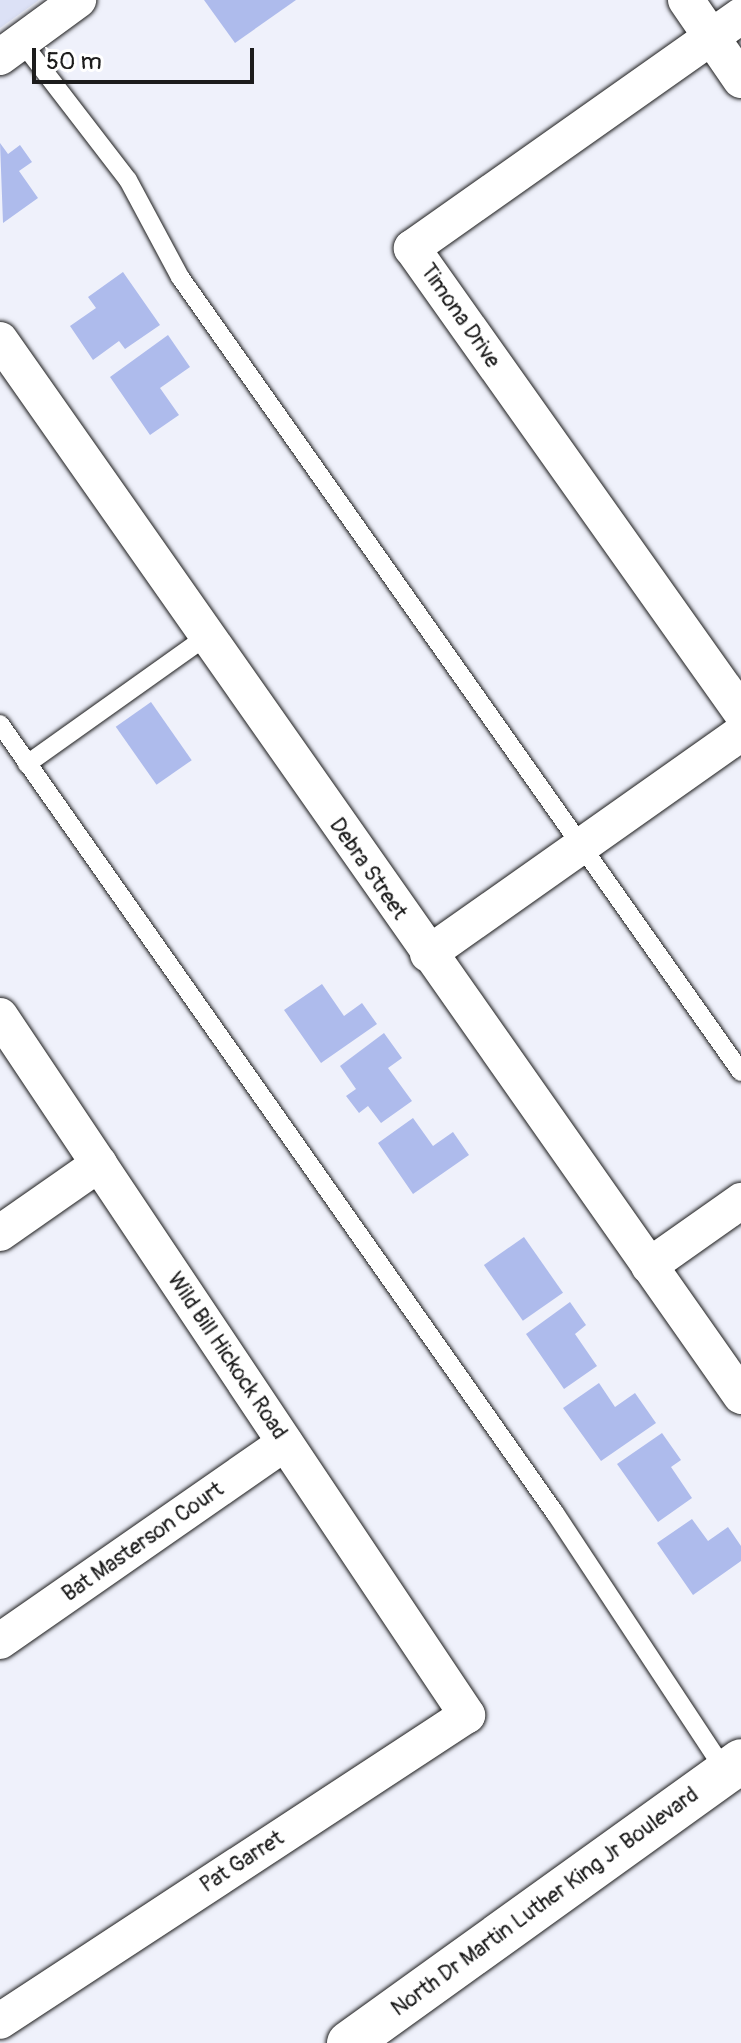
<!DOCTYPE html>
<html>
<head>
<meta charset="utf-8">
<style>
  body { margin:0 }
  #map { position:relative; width:741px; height:2043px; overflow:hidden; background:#eff1fb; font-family:Pangolin,sans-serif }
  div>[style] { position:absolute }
  .built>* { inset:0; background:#dce1f6 }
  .building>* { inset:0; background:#aebbec; transform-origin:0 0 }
  .roads { filter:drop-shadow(0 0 2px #1c1c1c) drop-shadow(0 0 2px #1c1c1c) }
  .service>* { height:18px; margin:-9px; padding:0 9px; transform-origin:9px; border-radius:9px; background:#fff }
  .minor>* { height:36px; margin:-18px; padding:0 18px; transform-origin:18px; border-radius:18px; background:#fff }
  .tertiary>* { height:44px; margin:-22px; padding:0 22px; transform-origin:22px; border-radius:22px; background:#fff }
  span { translate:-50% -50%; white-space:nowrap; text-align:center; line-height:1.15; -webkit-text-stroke:7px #fff; paint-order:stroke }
  .street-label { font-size:22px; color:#1c1c1c }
  .scale { position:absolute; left:32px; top:48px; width:222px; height:36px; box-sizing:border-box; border:4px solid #1c1c1c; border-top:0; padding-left:10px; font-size:24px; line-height:28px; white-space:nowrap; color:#1c1c1c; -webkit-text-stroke:6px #fff; paint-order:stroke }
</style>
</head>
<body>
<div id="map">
  <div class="built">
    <i style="clip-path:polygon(0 0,39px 0,0 28px)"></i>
  </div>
  <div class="building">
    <i style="clip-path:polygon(204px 0,296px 0,235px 43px)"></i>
    <i style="clip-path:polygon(0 143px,8px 154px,20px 145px,32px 162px,19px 171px,38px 198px,3px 223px)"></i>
    <i style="clip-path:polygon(123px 272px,160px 325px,125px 349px,119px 341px,93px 360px,70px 326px,96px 308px,88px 297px)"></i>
    <i style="clip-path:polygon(168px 335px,190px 367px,160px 388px,179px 415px,150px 435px,110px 377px)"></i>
    <i style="left:151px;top:702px;width:71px;height:43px;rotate:55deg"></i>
    <i style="clip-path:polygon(322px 984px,344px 1016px,362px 1003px,377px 1024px,321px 1063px,284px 1010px)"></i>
    <i style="clip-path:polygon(384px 1033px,402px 1058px,388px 1068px,412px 1101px,381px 1123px,368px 1106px,359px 1113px,346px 1096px,356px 1089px,340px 1066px)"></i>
    <i style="clip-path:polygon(413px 1118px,433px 1146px,453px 1132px,469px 1155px,413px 1194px,378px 1143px)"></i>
    <i style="left:524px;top:1237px;width:68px;height:49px;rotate:55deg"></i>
    <i style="clip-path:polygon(570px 1302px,586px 1325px,575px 1334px,597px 1366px,564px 1389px,526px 1334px)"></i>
    <i style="clip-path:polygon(599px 1383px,615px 1407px,635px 1393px,656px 1423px,601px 1461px,563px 1408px)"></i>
    <i style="clip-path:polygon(662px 1433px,681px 1460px,671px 1467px,692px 1498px,658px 1522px,617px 1464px)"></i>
    <i style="clip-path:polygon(692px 1519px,708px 1541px,728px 1527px,741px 1546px,741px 1561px,693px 1595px,657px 1543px)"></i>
  </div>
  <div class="roads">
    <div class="service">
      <i style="left:21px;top:41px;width:175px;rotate:52.4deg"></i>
      <i style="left:128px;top:180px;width:110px;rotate:61.8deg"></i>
      <i style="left:180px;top:277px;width:973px;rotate:54.79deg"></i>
      <i style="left:0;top:724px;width:965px;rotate:54.88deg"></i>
      <i style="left:555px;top:1513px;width:310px;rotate:56.6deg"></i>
      <i style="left:27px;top:764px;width:219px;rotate:-35.4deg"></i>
    </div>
    <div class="minor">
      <i style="left:686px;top:0;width:97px;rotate:55.5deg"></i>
      <i style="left:741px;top:16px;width:403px;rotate:144.8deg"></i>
      <i style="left:412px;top:248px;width:569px;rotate:54.66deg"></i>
      <i style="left:0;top:57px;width:97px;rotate:-36.2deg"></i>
      <i style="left:0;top:340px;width:1290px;rotate:54.94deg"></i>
      <i style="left:428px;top:954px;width:383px;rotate:-35.2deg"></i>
      <i style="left:0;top:1016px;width:841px;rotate:56.25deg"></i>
      <i style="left:467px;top:1715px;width:558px;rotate:146.77deg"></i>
      <i style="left:0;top:1233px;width:121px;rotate:-34.9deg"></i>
      <i style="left:649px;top:1266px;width:113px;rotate:-35.2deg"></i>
      <i style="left:0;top:1641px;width:347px;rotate:-34.8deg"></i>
    </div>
    <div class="tertiary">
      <i style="left:349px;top:2043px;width:483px;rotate:-35.7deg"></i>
    </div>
  </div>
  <div class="street-label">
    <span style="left:460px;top:316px;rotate:55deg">Timona Drive</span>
    <span style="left:368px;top:869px;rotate:55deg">Debra Street</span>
    <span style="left:227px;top:1356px;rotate:56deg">Wild Bill Hickock Road</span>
    <span style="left:143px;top:1542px;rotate:-35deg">Bat Masterson Court</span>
    <span style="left:242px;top:1862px;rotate:-33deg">Pat Garret</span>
    <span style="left:545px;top:1902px;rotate:-36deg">North Dr Martin Luther King Jr Boulevard</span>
  </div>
  <div class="scale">50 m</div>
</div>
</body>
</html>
